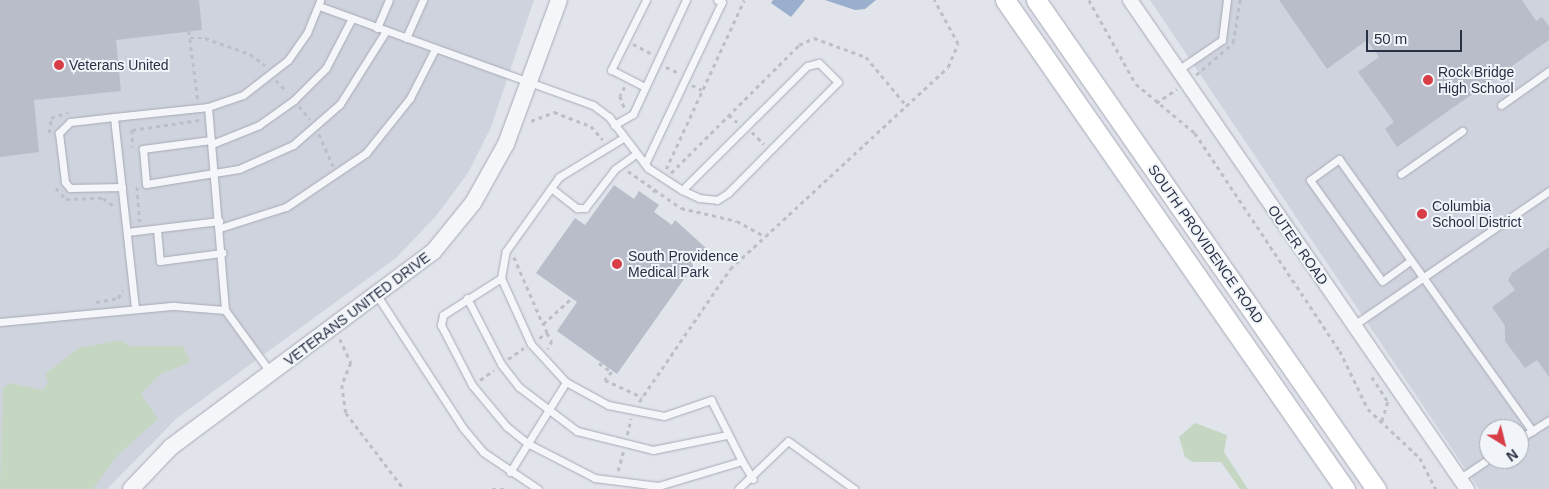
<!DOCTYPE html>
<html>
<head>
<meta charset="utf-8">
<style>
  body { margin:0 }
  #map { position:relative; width:1549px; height:489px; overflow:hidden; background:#e1e4eb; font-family:Arial,sans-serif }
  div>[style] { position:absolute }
  .built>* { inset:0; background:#cfd3dd }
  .green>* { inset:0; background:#c5d6c2 }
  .water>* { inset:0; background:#9aaecd }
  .building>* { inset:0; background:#b8bdc9 }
  .path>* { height:2.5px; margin-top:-1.25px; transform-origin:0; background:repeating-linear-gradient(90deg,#bcbfc6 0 4px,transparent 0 8px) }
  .roads { filter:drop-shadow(0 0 1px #a6aab6) drop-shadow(0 0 1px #a6aab6) }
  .service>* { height:7px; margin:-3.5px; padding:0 3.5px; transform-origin:3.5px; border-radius:3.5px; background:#f5f6f9 }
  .minor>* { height:14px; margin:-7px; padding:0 7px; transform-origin:7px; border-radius:7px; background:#f5f6f9 }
  .tertiary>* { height:16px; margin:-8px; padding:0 8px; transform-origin:8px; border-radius:8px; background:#f5f6f9 }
  .secondary>* { height:19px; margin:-9.5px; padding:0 9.5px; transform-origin:9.5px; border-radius:9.5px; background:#fff }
  .dots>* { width:14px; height:14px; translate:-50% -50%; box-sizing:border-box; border:2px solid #f1f4f8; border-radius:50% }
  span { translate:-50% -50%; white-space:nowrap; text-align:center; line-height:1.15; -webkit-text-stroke:4px #f1f4f8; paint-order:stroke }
  .poi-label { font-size:14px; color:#283044 }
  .left { translate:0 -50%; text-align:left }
  .street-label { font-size:14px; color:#283044 }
  .north { position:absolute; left:1479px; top:419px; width:50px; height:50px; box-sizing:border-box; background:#f1f4f8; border:1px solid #a1a6b0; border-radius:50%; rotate:144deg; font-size:14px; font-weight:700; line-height:20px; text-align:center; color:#283044 }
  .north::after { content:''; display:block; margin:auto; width:18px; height:22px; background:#d83e48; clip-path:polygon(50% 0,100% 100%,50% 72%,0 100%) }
  .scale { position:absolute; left:1366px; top:30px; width:96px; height:22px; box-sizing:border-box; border:2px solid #283044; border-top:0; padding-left:6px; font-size:15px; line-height:18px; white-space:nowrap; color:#283044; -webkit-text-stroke:4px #f1f4f8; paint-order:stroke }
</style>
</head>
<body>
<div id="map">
  <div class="built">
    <i style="clip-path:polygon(0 0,534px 0,491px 127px,468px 173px,436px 216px,396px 258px,177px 418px,107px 489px,0 489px)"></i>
    <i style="clip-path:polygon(evenodd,1150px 0,1549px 0,1549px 489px,1479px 489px,1150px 0,1489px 429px,1519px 429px,1519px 459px,1489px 459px,1489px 429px)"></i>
  </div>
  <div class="green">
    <i style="clip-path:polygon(120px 340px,130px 346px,183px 346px,190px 362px,159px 375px,141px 394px,158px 419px,118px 455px,93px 489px,0 489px,3px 388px,10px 383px,43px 390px,48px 382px,45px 374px,79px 348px)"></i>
    <i style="clip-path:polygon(1195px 423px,1227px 435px,1224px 452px,1248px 489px,1240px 489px,1221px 462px,1193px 462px,1185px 457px,1179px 437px)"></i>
  </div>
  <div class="water">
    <i style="clip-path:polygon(773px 0,805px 0,791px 17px,771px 3px)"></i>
    <i style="clip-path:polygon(825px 0,876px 0,865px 9px,855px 10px)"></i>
  </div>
  <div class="building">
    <i style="clip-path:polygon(0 0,199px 0,202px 30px,116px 40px,121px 91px,34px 100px,39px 152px,0 157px)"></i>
    <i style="clip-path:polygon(1279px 0,1522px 0,1536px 21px,1542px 17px,1549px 26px,1549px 40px,1397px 147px,1385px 129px,1394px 122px,1358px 72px,1379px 57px,1367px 40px,1327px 69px)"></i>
    <i style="clip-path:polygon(614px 185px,634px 199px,639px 191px,659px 205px,654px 212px,672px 225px,675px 220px,706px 248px,617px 374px,557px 331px,577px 302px,536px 273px,575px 218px,585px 225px)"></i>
    <i style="clip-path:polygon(1549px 247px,1549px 377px,1537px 360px,1525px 368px,1505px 341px,1505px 326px,1492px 307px,1515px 290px,1508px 280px,1512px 273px)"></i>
  </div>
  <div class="path">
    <i style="left:1089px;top:0;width:96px;rotate:60.8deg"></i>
    <i style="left:1136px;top:84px;width:77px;rotate:39.7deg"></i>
    <i style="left:1195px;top:133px;width:262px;rotate:56.4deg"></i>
    <i style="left:1340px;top:351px;width:64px;rotate:64.2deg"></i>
    <i style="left:1368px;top:409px;width:71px;rotate:43.3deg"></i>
    <i style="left:1420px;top:458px;width:35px;rotate:63deg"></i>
    <i style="left:189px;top:31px;width:70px;rotate:82.6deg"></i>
    <i style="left:190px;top:38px;width:15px"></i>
    <i style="left:205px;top:38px;width:48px;rotate:19.6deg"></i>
    <i style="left:250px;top:54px;width:19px;rotate:36deg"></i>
    <i style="left:633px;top:44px;width:20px;rotate:27deg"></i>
    <i style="left:666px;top:67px;width:14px;rotate:25deg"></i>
    <i style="left:1196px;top:75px;width:49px;rotate:-40.9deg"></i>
    <i style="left:1233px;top:43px;width:44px;rotate:-80.8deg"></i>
    <i style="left:276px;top:80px;width:16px;rotate:47deg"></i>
    <i style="left:692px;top:85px;width:11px;rotate:27deg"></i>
    <i style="left:625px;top:87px;width:10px;rotate:119deg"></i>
    <i style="left:620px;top:96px;width:14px;rotate:69deg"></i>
    <i style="left:1156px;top:103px;width:25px;rotate:-34deg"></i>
    <i style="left:299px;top:106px;width:17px;rotate:50deg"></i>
    <i style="left:729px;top:115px;width:11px;rotate:41deg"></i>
    <i style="left:531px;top:121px;width:25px;rotate:-21deg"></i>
    <i style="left:554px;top:112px;width:40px;rotate:21deg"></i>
    <i style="left:591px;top:126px;width:18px;rotate:49deg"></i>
    <i style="left:132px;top:130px;width:68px;rotate:-8.5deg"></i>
    <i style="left:132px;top:130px;width:17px;rotate:87deg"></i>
    <i style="left:752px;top:132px;width:17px;rotate:45deg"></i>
    <i style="left:49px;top:133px;width:15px;rotate:-82deg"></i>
    <i style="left:51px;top:118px;width:18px;rotate:-19deg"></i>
    <i style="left:319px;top:134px;width:35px;rotate:66deg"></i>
    <i style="left:666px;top:169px;width:186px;rotate:-65.2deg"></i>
    <i style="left:628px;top:171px;width:65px;rotate:34.9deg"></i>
    <i style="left:681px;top:208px;width:57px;rotate:13.1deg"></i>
    <i style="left:737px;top:221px;width:31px;rotate:29deg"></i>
    <i style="left:671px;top:173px;width:181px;rotate:-45deg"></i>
    <i style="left:799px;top:45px;width:17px;rotate:-25deg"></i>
    <i style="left:814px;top:38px;width:55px;rotate:20.1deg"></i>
    <i style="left:866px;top:57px;width:62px;rotate:50.2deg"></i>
    <i style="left:137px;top:187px;width:35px;rotate:85deg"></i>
    <i style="left:56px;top:188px;width:15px;rotate:48deg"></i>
    <i style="left:66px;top:199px;width:37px;rotate:-2deg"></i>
    <i style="left:103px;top:198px;width:14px;rotate:36deg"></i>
    <i style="left:653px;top:192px;width:8px;rotate:-45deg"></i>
    <i style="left:514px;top:257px;width:73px;rotate:66.6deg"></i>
    <i style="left:96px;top:302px;width:22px;rotate:-10deg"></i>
    <i style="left:118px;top:298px;width:9px;rotate:-58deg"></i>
    <i style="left:547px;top:333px;width:9px;rotate:58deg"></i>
    <i style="left:552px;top:341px;width:9px;rotate:117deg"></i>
    <i style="left:539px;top:338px;width:9px;rotate:-32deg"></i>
    <i style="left:547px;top:333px;width:10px;rotate:-114deg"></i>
    <i style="left:543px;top:324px;width:39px;rotate:-42deg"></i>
    <i style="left:340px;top:339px;width:26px;rotate:65deg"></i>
    <i style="left:351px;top:363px;width:24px;rotate:112deg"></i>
    <i style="left:342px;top:385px;width:28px;rotate:82deg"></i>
    <i style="left:346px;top:413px;width:96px;rotate:52.7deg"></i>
    <i style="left:508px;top:359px;width:19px;rotate:-35deg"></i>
    <i style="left:599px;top:363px;width:16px;rotate:35deg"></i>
    <i style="left:612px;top:372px;width:11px;rotate:131deg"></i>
    <i style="left:605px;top:380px;width:41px;rotate:24.7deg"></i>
    <i style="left:1372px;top:377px;width:30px;rotate:57deg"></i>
    <i style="left:1388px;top:402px;width:21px;rotate:107deg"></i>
    <i style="left:480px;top:380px;width:17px;rotate:-36deg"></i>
    <i style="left:639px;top:402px;width:161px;rotate:-55.6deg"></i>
    <i style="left:730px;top:269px;width:297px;rotate:-42.8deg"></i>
    <i style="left:948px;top:67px;width:25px;rotate:-67deg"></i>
    <i style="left:958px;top:44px;width:50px;rotate:-118.6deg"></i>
    <i style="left:627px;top:435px;width:17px;rotate:-77deg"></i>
    <i style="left:618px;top:471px;width:20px;rotate:-75deg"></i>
    <i style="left:492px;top:489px;width:14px"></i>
  </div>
  <div class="roads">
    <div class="service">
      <i style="left:319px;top:6px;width:291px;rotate:19.9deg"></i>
      <i style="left:593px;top:105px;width:20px;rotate:37deg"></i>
      <i style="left:609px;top:117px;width:64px;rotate:52.6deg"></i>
      <i style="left:648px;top:168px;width:40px;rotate:32.9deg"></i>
      <i style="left:682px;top:190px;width:19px;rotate:25deg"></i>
      <i style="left:699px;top:198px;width:18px;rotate:6deg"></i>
      <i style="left:717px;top:200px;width:13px;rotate:-32deg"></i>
      <i style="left:728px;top:193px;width:156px;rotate:-45.3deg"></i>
      <i style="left:838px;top:82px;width:27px;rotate:-135deg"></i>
      <i style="left:819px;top:63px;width:12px;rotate:166deg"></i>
      <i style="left:807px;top:66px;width:176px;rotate:135.2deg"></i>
      <i style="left:377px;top:28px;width:30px;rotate:-67deg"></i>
      <i style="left:406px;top:38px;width:42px;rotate:-65.9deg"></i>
      <i style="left:1178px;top:70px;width:53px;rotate:-34.3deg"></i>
      <i style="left:1222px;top:40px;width:40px;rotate:-82.9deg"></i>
      <i style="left:645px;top:87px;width:38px;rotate:-153deg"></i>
      <i style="left:611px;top:70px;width:78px;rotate:-63.4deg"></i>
      <i style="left:1501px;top:105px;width:59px;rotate:-35.3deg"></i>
      <i style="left:208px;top:107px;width:204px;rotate:85.2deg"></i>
      <i style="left:114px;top:117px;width:44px;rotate:173.5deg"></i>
      <i style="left:70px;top:122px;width:16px;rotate:135deg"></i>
      <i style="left:59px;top:133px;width:49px;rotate:83deg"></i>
      <i style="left:65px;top:182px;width:8px;rotate:50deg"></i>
      <i style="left:70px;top:188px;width:52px;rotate:-1.1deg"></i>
      <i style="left:614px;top:125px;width:22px;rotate:-30deg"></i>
      <i style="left:633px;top:114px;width:126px;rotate:-65.1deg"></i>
      <i style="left:211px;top:140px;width:69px;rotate:172.5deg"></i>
      <i style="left:143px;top:149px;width:35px;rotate:85deg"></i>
      <i style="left:146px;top:184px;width:94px;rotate:-9.2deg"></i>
      <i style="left:239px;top:169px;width:59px;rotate:-24deg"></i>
      <i style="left:293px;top:145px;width:62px;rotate:-41.1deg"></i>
      <i style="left:340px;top:104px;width:86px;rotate:-57.8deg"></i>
      <i style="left:212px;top:144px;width:51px;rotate:-22deg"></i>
      <i style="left:259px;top:125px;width:43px;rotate:-35.5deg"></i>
      <i style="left:294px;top:100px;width:45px;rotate:-45deg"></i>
      <i style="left:326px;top:68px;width:56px;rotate:-62.5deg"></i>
      <i style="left:645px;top:164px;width:179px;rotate:-64.6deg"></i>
      <i style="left:722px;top:2px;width:5px;rotate:-158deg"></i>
      <i style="left:1401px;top:174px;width:75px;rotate:-35.2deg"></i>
      <i style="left:551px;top:188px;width:33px;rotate:38deg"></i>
      <i style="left:577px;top:208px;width:8px"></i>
      <i style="left:585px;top:208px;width:49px;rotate:-52.4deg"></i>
      <i style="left:615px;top:169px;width:26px;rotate:-36deg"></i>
      <i style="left:220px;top:228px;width:69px;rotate:-17.7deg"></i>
      <i style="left:286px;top:207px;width:97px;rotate:-34deg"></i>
      <i style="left:366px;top:153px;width:70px;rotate:-51.3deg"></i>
      <i style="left:410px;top:98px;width:55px;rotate:-63deg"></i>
      <i style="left:157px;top:229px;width:32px;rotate:85deg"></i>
      <i style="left:160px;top:261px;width:63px;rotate:-7.4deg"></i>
      <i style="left:127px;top:232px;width:93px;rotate:-6.8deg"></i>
      <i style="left:1410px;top:261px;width:34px;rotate:144deg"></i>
      <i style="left:1382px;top:281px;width:124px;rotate:-125.5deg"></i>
      <i style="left:1310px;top:180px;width:36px;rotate:-36deg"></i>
      <i style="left:1339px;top:159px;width:334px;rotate:54.6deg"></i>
      <i style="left:501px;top:278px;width:72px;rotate:65.6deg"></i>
      <i style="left:531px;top:344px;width:52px;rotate:47.4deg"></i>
      <i style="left:566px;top:382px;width:48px;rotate:28.7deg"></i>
      <i style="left:608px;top:405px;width:57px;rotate:11.1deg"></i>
      <i style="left:664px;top:416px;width:50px;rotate:-18.8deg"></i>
      <i style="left:711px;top:400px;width:68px;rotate:63.1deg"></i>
      <i style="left:742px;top:461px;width:88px;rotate:163.4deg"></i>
      <i style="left:658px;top:486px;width:64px;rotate:-172.8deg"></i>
      <i style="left:595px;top:478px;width:76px;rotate:-152.8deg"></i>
      <i style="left:527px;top:443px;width:26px;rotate:-141deg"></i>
      <i style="left:507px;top:427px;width:55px;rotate:-129.8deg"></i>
      <i style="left:472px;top:385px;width:68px;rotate:-117.3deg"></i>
      <i style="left:441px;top:325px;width:10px;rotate:-79deg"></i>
      <i style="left:443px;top:315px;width:69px;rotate:-32.5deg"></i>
      <i style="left:501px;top:278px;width:27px;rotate:-80deg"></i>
      <i style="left:506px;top:251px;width:91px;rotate:-54.4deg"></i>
      <i style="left:559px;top:177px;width:75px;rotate:-31.4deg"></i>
      <i style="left:378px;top:297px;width:156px;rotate:57deg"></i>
      <i style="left:463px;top:428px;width:31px;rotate:50deg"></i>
      <i style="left:483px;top:452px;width:66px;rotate:33.9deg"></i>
      <i style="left:467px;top:298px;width:74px;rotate:62.7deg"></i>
      <i style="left:501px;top:364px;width:29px;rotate:52deg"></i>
      <i style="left:519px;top:387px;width:73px;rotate:37.2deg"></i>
      <i style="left:577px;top:431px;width:78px;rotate:14deg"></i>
      <i style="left:653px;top:450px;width:76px;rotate:-11.5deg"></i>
      <i style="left:135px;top:308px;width:192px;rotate:-96.3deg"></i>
      <i style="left:114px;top:117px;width:95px;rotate:-6.1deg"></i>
      <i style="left:208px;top:107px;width:37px;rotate:-19deg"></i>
      <i style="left:243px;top:95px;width:57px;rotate:-37.9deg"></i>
      <i style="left:288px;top:60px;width:33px;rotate:-55deg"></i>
      <i style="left:307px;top:33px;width:35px;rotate:-68deg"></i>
      <i style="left:0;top:322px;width:175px;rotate:-5.3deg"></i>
      <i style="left:174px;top:306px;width:51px;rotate:4.5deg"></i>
      <i style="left:225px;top:310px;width:78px;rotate:53.9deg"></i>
      <i style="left:1354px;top:325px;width:237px;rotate:-34.5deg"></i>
      <i style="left:1519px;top:439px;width:36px;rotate:-32deg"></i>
      <i style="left:742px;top:461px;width:21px;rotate:59deg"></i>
      <i style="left:510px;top:472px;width:106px;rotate:-58.1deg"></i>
      <i style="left:1459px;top:479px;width:36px;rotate:-34deg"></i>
      <i style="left:738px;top:489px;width:69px;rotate:-43.8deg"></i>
      <i style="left:788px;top:441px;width:82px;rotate:36deg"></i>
    </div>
    <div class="minor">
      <i style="left:1130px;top:0;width:594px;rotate:55.43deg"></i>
    </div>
    <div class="tertiary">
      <i style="left:131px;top:489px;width:58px;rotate:-46.4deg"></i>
      <i style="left:171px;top:447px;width:327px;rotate:-36.7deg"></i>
      <i style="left:433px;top:252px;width:63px;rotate:-50.8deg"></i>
      <i style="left:473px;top:203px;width:68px;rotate:-60.8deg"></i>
      <i style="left:506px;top:144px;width:153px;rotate:-69.8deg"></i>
    </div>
    <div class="secondary">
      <i style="left:1005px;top:0;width:596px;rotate:55.19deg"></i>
      <i style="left:1036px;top:0;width:596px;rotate:55.19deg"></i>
    </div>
  </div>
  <div class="dots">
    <i style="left:59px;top:65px;background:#d83e48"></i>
    <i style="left:1428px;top:80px;background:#d83e48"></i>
    <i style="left:1422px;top:214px;background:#d83e48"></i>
    <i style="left:617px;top:264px;background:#d83e48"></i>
  </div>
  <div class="poi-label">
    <span class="left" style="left:69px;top:65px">Veterans United</span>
    <span class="left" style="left:1438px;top:80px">Rock Bridge<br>High School</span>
    <span class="left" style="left:1432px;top:214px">Columbia<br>School District</span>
    <span class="left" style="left:628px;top:264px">South Providence<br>Medical Park</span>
  </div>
  <div class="street-label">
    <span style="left:1206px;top:244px;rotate:55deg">SOUTH PROVIDENCE ROAD</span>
    <span style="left:1298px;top:245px;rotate:55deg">OUTER ROAD</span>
    <span style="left:357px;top:309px;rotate:-37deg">VETERANS UNITED DRIVE</span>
  </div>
  <div class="north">N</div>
  <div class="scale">50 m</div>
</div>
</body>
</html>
